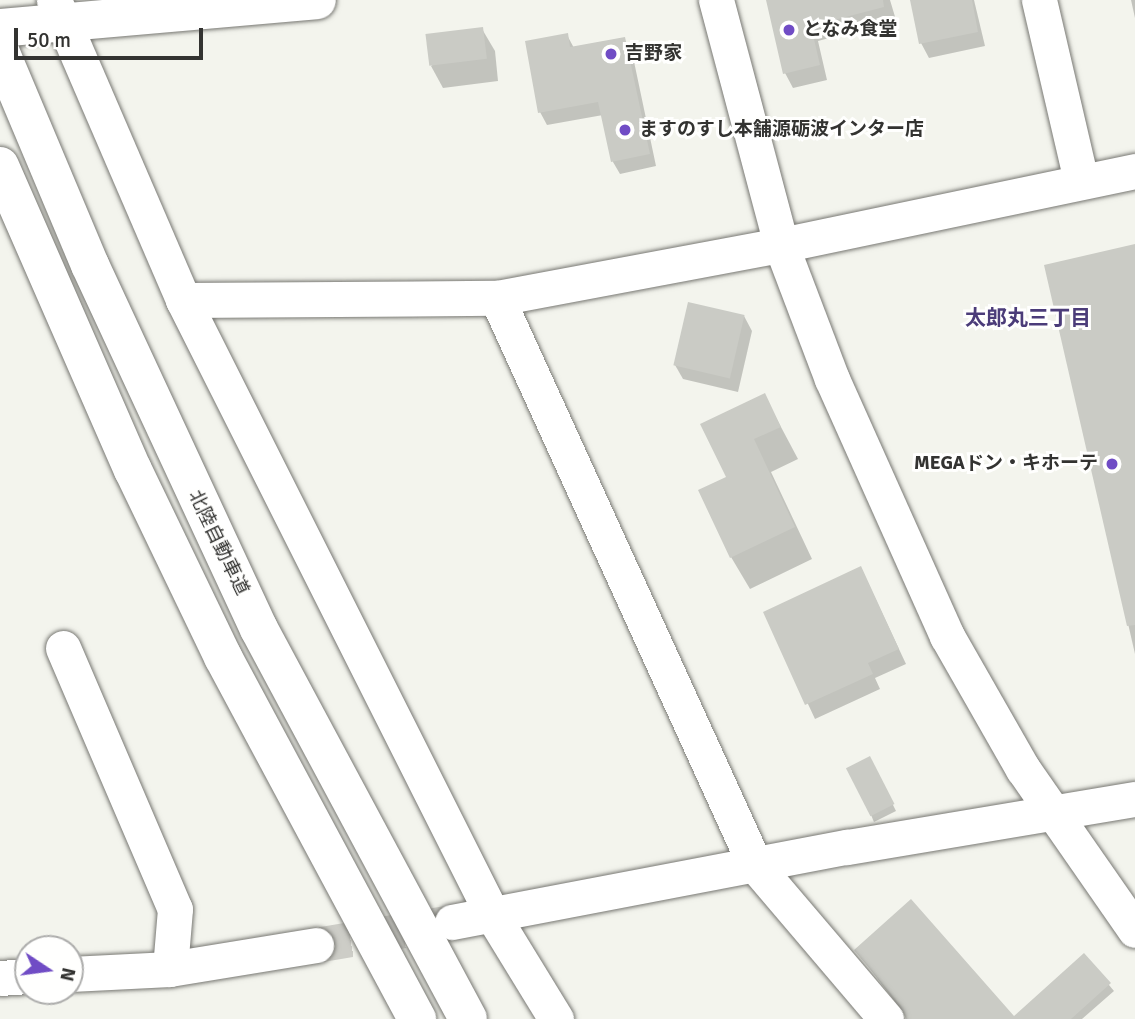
<!DOCTYPE html>
<html>
<head>
<meta charset="utf-8">
<style>
  body { margin:0 }
  #map { position:relative; width:1135px; height:1019px; overflow:hidden; background:#f3f4ed; font-family:Signika,"Noto Sans JP",sans-serif }
  div>[style] { position:absolute }
  .shadow>* { inset:0; background:#0003 }
  .building>* { inset:0; background:#cacbc5; transform-origin:0 0 }
  .minor-tunnel>* { height:35px; margin-top:-17.5px; transform-origin:0; background:repeating-linear-gradient(90deg,#cdcdc7 0 35px,transparent 0 53px) }
  .roads { filter:drop-shadow(0 0 2px #787873) drop-shadow(0 0 2px #787873) }
  .minor>* { height:35px; margin:-17.5px; padding:0 17.5px; transform-origin:17.5px; border-radius:17.5px; background:#fff }
  .highway>* { height:38px; margin:-19px; padding:0 19px; transform-origin:19px; border-radius:19px; background:#fff }
  .dots>* { width:19px; height:19px; translate:-50% -50%; box-sizing:border-box; border:4px solid #fffffe; border-radius:50% }
  span { translate:-50% -50%; white-space:nowrap; text-align:center; line-height:1.15; -webkit-text-stroke:6px #fffffe; paint-order:stroke }
  .poi-label { font-size:19px; color:#333331; font-weight:700 }
  .left { translate:0 -50%; text-align:left }
  .right { translate:-100% -50%; text-align:right }
  .street-label { font-size:19px; color:#333331 }
  .neighbourhood-label { font-size:21px; color:#4b3c79; font-weight:700 }
  .north { position:absolute; left:14px; top:935px; width:70px; height:70px; box-sizing:border-box; background:#fffffe; border:2px solid #adadac; border-radius:50%; rotate:103deg; font-size:19px; font-weight:700; line-height:28px; text-align:center; color:#333331 }
  .north::after { content:''; display:block; margin:auto; width:24px; height:32px; background:#704cc5; clip-path:polygon(50% 0,100% 100%,50% 72%,0 100%) }
  .scale { position:absolute; left:14px; top:28px; width:189px; height:32px; box-sizing:border-box; border:4px solid #333331; border-top:0; padding-left:9px; font-size:21px; line-height:24px; white-space:nowrap; color:#333331; -webkit-text-stroke:5px #fffffe; paint-order:stroke }
</style>
</head>
<body>
<div id="map">
  <div class="shadow">
    <i style="clip-path:polygon(782px 0,890px 0,896px 20px,818px 41px,827px 80px,793px 88px,785px 73px)"></i>
    <i style="clip-path:polygon(927px 0,974px 0,985px 46px,929px 58px,921px 43px)"></i>
    <i style="clip-path:polygon(1131px 0,1135px 0,1135px 18px)"></i>
    <i style="clip-path:polygon(482px 29px,495px 51px,498px 81px,443px 88px,431px 66px)"></i>
    <i style="clip-path:polygon(567px 35px,574px 48px,624px 39px,632px 52px,656px 166px,620px 174px,613px 162px,603px 115px,547px 125px,540px 112px)"></i>
    <i style="clip-path:polygon(1135px 246px,1135px 654px,1046px 267px)"></i>
    <i style="clip-path:polygon(744px 316px,752px 331px,738px 392px,683px 379px,675px 365px)"></i>
    <i style="clip-path:polygon(764px 395px,798px 459px,771px 472px,812px 559px,750px 589px,731px 557px,728px 478px)"></i>
    <i style="clip-path:polygon(861px 568px,906px 664px,875px 678px,880px 689px,815px 719px,765px 612px)"></i>
    <i style="clip-path:polygon(873px 765px,896px 811px,874px 822px,871px 815px)"></i>
    <i style="clip-path:polygon(856px 950px,1014px 1018px,1084px 955px,1114px 991px,1082px 1019px,908px 1019px)"></i>
  </div>
  <div class="building">
    <i style="clip-path:polygon(766px 0,883px 0,884px 7px,811px 26px,820px 65px,783px 74px)"></i>
    <i style="clip-path:polygon(910px 0,972px 0,978px 32px,919px 44px)"></i>
    <i style="left:483px;top:27px;width:32px;height:58px;rotate:83deg"></i>
    <i style="clip-path:polygon(568px 33px,570px 47px,625px 37px,650px 154px,611px 162px,598px 102px,538px 113px,525px 41px)"></i>
    <i style="clip-path:polygon(1135px 244px,1135px 625px,1127px 626px,1044px 265px)"></i>
    <i style="left:688px;top:302px;width:58px;height:65px;rotate:13deg"></i>
    <i style="clip-path:polygon(765px 393px,781px 427px,754px 439px,795px 527px,730px 558px,698px 490px,726px 477px,700px 424px)"></i>
    <i style="clip-path:polygon(861px 566px,899px 649px,868px 663px,873px 674px,805px 705px,763px 612px)"></i>
    <i style="left:870px;top:756px;width:54px;height:27px;rotate:63deg"></i>
    <i style="clip-path:polygon(911px 899px,1014px 1016px,1084px 953px,1111px 983px,1071px 1019px,906px 1019px,901px 1006px,854px 950px)"></i>
  </div>
  <div class="minor-tunnel">
    <i style="left:316px;top:945px;width:132px;rotate:-9.6deg"></i>
  </div>
  <div class="roads">
    <div class="minor">
      <i style="left:54px;top:0;width:327px;rotate:66.7deg"></i>
      <i style="left:716px;top:0;width:253px;rotate:75.1deg"></i>
      <i style="left:781px;top:245px;width:143px;rotate:69.2deg"></i>
      <i style="left:832px;top:379px;width:282px;rotate:65.9deg"></i>
      <i style="left:947px;top:636px;width:153px;rotate:60.3deg"></i>
      <i style="left:1023px;top:769px;width:196px;rotate:55.2deg"></i>
      <i style="left:1039px;top:0;width:185px;rotate:76.9deg"></i>
      <i style="left:497px;top:298px;width:623px;rotate:65.53deg"></i>
      <i style="left:755px;top:865px;width:202px;rotate:49.6deg"></i>
      <i style="left:63px;top:648px;width:284px;rotate:66.8deg"></i>
      <i style="left:175px;top:909px;width:60px;rotate:94.8deg"></i>
      <i style="left:452px;top:922px;width:402px;rotate:-10.8deg"></i>
      <i style="left:847px;top:847px;width:292px;rotate:-9.5deg"></i>
      <i style="left:70px;top:974px;width:100px;rotate:-2.9deg"></i>
      <i style="left:170px;top:969px;width:148px;rotate:-9.3deg"></i>
      <i style="left:0;top:978px;width:28px;rotate:-4deg"></i>
      <i style="left:556px;top:1019px;width:121px;rotate:-121.5deg"></i>
      <i style="left:493px;top:916px;width:690px;rotate:-116.71deg"></i>
      <i style="left:183px;top:300px;width:314px;rotate:-0.4deg"></i>
      <i style="left:497px;top:298px;width:289px;rotate:-10.6deg"></i>
      <i style="left:781px;top:245px;width:362px;rotate:-11.8deg"></i>
    </div>
    <div class="highway">
      <i style="left:0;top:28px;width:318px;rotate:-5deg"></i>
      <i style="left:0;top:51px;width:232px;rotate:67.2deg"></i>
      <i style="left:90px;top:265px;width:401px;rotate:65.1deg"></i>
      <i style="left:259px;top:629px;width:442px;rotate:61.8deg"></i>
      <i style="left:0;top:166px;width:332px;rotate:66.4deg"></i>
      <i style="left:133px;top:470px;width:208px;rotate:64.3deg"></i>
      <i style="left:223px;top:657px;width:411px;rotate:61.8deg"></i>
    </div>
  </div>
  <div class="dots">
    <i style="left:789px;top:30px;background:#704cc5"></i>
    <i style="left:611px;top:54px;background:#704cc5"></i>
    <i style="left:625px;top:130px;background:#704cc5"></i>
    <i style="left:1112px;top:464px;background:#704cc5"></i>
  </div>
  <div class="poi-label">
    <span class="left" style="left:803px;top:30px">となみ食堂</span>
    <span class="left" style="left:625px;top:54px">吉野家</span>
    <span class="left" style="left:639px;top:130px">ますのすし本舗源砺波インター店</span>
    <span class="right" style="left:1098px;top:464px">MEGAドン・キホーテ</span>
  </div>
  <div class="street-label">
    <span style="left:218px;top:543px;rotate:64deg">北陸自動車道</span>
  </div>
  <div class="neighbourhood-label">
    <span style="left:1028px;top:318px">太郎丸三丁目</span>
  </div>
  <div class="north">N</div>
  <div class="scale">50 m</div>
</div>
</body>
</html>
